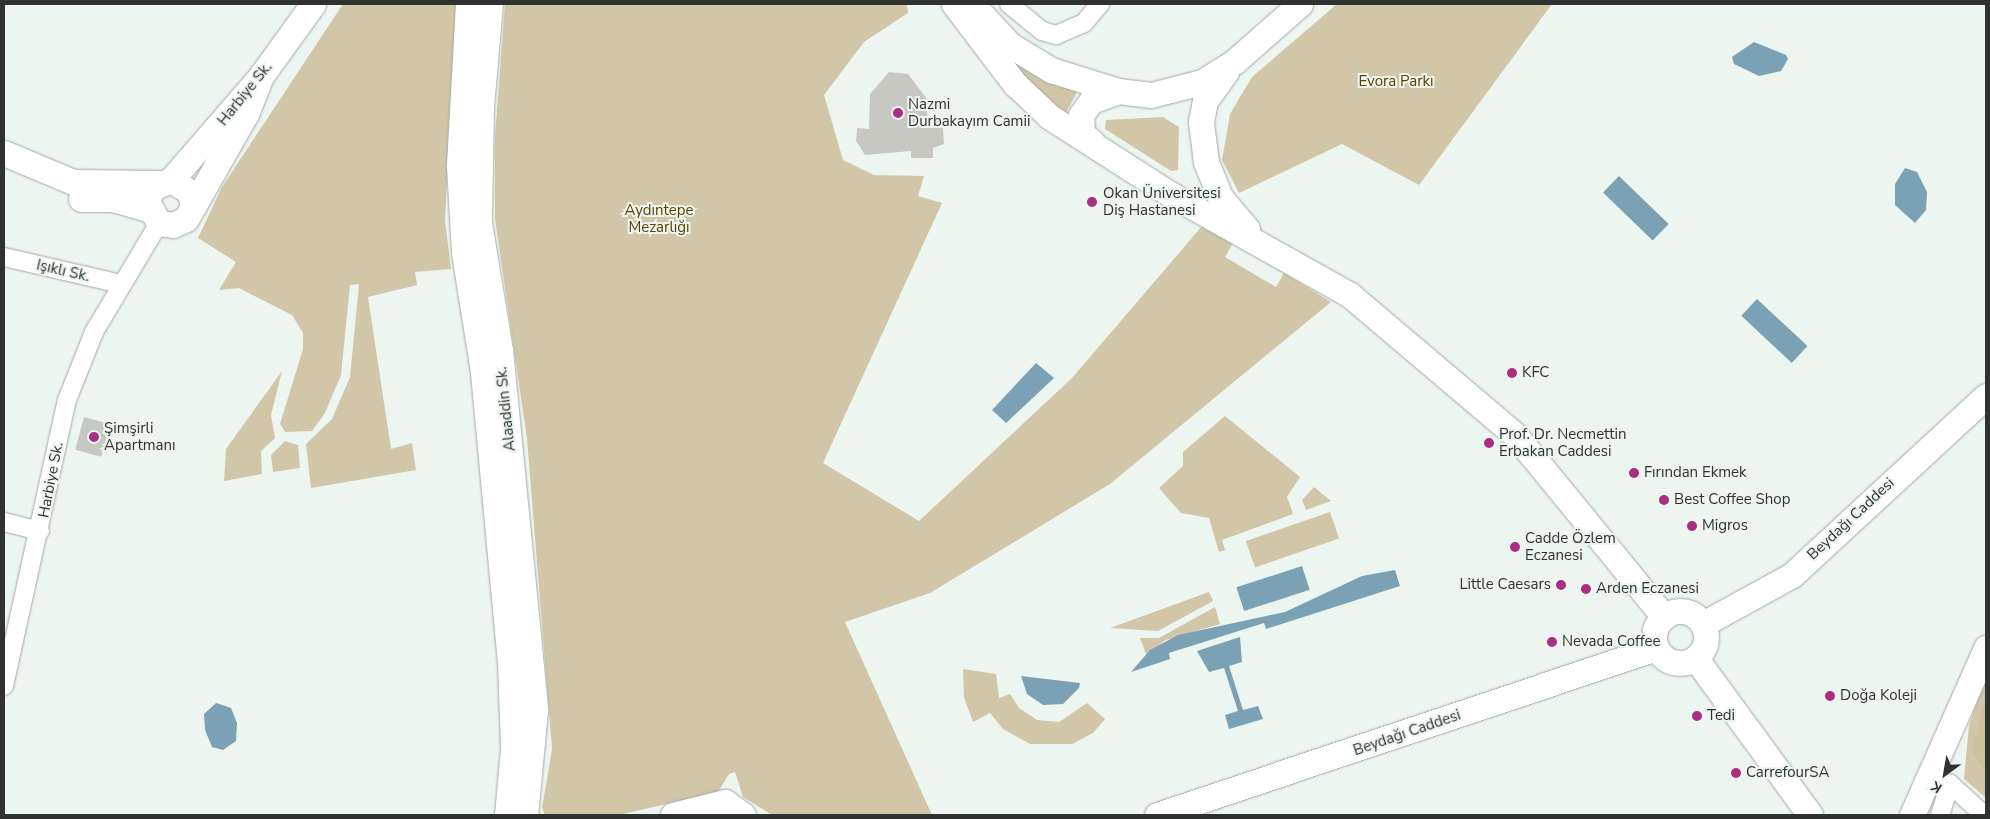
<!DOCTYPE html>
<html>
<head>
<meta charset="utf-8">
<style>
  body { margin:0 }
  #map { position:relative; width:1990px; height:819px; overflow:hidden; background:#edf5f0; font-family:"Nunito Sans",sans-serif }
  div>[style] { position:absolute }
  .green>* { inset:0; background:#d2c6a9; transform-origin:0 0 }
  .forest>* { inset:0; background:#cfc09d }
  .water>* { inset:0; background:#7ba2b4; transform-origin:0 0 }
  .building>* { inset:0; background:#c6c8c1; transform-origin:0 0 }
  .roads { filter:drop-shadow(0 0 1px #a2aaa5) drop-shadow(0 0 1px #a2aaa5) }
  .street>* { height:18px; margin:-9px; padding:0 9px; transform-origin:9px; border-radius:9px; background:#fff }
  .secondary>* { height:25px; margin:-12.5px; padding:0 12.5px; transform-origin:12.5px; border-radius:12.5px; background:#fff }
  .secondary>.ring { margin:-12.5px; padding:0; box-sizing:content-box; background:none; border:25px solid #fff; border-radius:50% }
  .dots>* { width:14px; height:14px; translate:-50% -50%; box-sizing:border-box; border:2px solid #edf5f0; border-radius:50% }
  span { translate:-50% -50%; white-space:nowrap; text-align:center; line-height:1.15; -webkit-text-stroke:4px #edf5f0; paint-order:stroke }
  .park-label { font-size:15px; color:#574200 }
  .street-label { font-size:15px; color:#2f3230 }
  .poi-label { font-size:15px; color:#2f3230 }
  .left { translate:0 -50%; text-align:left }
  .right { translate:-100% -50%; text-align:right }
  .frame { position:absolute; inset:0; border:5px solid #2f3230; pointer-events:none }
  .north { position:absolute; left:1920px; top:749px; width:50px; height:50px; -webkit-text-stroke:4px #edf5f0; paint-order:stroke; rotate:212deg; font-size:14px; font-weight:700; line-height:20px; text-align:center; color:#2f3230 }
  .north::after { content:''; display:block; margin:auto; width:18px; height:22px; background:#2f3230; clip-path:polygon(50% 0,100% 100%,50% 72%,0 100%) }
</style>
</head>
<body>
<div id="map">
  <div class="green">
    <i style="clip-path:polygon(343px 4px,456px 4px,445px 220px,451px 269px,415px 272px,417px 285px,368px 297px,391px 449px,412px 443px,416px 470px,311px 488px,306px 444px,332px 419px,350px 377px,359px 284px,350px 285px,341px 375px,325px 413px,312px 431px,285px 432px,280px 424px,303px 349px,303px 333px,292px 315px,239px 288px,219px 290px,236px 262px,198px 238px,222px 187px)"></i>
    <i style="clip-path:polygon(505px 4px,907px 4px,908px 13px,864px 42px,824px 95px,843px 160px,874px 175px,924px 176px,918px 196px,942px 203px,823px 463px,919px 521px,1072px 378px,1203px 225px,1233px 243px,1225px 257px,1276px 287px,1284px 273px,1331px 302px,1110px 484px,930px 593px,845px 622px,932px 815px,772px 815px,743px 797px,735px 772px,729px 774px,718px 792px,619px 815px,545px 815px,542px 808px,552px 749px,527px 439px,495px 219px,495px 136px)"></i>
    <i style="clip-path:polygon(1337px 4px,1552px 4px,1419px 185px,1342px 144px,1239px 193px,1222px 160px,1230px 114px,1252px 77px)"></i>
    <i style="clip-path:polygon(998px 44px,1079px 88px,1065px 115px,1026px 82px)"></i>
    <i style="clip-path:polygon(1163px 117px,1179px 127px,1178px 170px,1171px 171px,1105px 129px,1106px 120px)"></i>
    <i style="clip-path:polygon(282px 371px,271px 415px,275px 438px,261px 451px,262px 474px,224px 481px,226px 449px)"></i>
    <i style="clip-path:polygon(1225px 416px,1300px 477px,1287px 497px,1293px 514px,1222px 540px,1225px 550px,1219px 552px,1209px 518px,1181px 513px,1159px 488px,1183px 466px,1183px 452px)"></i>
    <i style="clip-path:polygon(285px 441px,298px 445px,300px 468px,273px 472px,271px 455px)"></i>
    <i style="clip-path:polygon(1314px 487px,1331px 501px,1306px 510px,1302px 500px)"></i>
    <i style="left:1330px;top:512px;width:28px;height:89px;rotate:71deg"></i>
    <i style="clip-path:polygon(1209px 592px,1213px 601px,1158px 631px,1110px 628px)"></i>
    <i style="clip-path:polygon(1215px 607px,1220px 624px,1166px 640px,1146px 654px,1140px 638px,1159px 638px)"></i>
    <i style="clip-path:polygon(963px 669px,996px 674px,999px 698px,1010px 694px,1019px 708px,1037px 720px,1059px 722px,1087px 703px,1105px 719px,1093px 733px,1072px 744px,1030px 744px,1003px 729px,990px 713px,973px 722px,964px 697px)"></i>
    <i style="clip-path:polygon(1986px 676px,1986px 798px,1964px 779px,1969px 725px)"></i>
  </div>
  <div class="forest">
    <i style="clip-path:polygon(1986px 695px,1986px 772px,1972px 751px)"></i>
  </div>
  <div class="water">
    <i style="clip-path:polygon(1754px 42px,1786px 55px,1788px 59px,1781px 71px,1759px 76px,1734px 64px,1732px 57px)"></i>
    <i style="clip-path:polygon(1905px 168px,1917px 172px,1927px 192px,1926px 210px,1915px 223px,1895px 205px,1895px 184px)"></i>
    <i style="left:1619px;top:176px;width:69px;height:23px;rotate:44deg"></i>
    <i style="left:1757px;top:299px;width:69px;height:23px;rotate:43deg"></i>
    <i style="clip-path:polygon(1036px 363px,1054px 378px,1006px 423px,992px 410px)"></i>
    <i style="left:1302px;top:566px;width:25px;height:69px;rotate:72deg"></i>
    <i style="clip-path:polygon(1395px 570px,1400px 586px,1266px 629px,1264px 623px,1169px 653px,1170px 659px,1131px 672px,1150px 650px,1178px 635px,1285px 612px,1362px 576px)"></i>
    <i style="clip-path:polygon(1240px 637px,1242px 662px,1229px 666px,1243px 710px,1258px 706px,1263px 719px,1229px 729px,1225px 715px,1238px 711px,1224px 668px,1209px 672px,1197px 651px)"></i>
    <i style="clip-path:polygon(1021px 676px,1080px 683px,1079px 688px,1063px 704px,1043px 705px,1027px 694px)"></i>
    <i style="clip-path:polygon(216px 703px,231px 708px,237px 723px,236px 741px,223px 750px,212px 747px,205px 730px,204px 714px)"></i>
  </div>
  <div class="building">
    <i style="clip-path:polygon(889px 72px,908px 74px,927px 99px,928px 128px,943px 128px,944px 144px,933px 148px,933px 158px,911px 158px,911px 151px,865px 155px,856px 141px,857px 128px,869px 129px,870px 94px)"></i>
    <i style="left:84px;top:417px;width:27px;height:34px;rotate:15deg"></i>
  </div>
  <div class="roads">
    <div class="street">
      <i style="left:1009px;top:4px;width:43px;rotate:39.3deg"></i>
      <i style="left:1042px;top:31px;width:15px;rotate:16deg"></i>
      <i style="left:1056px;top:35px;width:30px;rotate:-23deg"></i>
      <i style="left:1084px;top:23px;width:25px;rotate:-50deg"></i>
      <i style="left:4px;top:257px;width:120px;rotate:13deg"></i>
      <i style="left:4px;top:522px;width:37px;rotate:14deg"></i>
      <i style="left:4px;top:686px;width:293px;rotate:-77.6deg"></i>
      <i style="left:67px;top:400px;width:73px;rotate:-68.3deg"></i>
      <i style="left:94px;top:332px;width:127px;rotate:-59.2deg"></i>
      <i style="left:1940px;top:815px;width:33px;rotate:-72deg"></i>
      <i style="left:1950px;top:784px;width:46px;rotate:42.4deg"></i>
    </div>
    <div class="secondary">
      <i style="left:468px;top:4px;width:161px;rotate:93.2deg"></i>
      <i style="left:459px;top:165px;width:88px;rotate:86.7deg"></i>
      <i style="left:464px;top:253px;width:121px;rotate:80.9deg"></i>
      <i style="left:483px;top:372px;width:291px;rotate:84.7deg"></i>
      <i style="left:510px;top:662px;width:87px;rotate:88deg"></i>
      <i style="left:513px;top:749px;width:66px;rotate:95.2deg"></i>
      <i style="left:490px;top:4px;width:103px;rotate:95deg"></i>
      <i style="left:481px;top:107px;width:115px;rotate:91deg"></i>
      <i style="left:479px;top:222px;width:130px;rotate:80.7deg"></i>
      <i style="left:500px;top:350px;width:362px;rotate:84.4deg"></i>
      <i style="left:535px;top:710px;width:105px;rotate:95.4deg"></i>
      <i style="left:954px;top:4px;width:101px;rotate:52.7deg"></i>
      <i style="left:1015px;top:84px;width:48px;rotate:43.3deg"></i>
      <i style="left:1050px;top:117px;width:143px;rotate:32.7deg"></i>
      <i style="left:1170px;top:194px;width:206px;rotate:29.3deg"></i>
      <i style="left:1350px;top:295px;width:218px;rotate:40.3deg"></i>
      <i style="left:1516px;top:436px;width:234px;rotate:50.7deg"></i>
      <i style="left:973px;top:5px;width:54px;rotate:47.2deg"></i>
      <i style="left:1010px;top:45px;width:48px;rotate:31.4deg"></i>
      <i style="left:1051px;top:70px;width:70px;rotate:17.4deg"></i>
      <i style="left:1118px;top:91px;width:33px;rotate:7deg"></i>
      <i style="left:1151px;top:95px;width:53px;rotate:-14.3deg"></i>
      <i style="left:1202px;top:82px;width:38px;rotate:-32deg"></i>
      <i style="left:1234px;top:62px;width:88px;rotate:-41.3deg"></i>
      <i style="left:1226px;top:72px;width:36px;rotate:126deg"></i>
      <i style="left:1205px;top:101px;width:21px;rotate:101deg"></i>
      <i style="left:1201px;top:122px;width:40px;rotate:82.9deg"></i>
      <i style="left:1206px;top:162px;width:38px;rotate:68deg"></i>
      <i style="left:1220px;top:197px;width:42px;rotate:49.8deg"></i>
      <i style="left:1092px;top:142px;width:13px;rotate:-141deg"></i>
      <i style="left:1082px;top:134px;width:19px;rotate:-93deg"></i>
      <i style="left:1081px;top:115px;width:17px;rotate:-54deg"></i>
      <i style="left:1091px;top:101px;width:29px;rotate:-20deg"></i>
      <i style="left:4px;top:153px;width:75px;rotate:22.8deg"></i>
      <i style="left:73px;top:182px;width:84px;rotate:0.7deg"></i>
      <i style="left:171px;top:180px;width:138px;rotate:-49.1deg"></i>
      <i style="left:261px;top:76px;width:89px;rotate:-54.2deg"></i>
      <i style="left:81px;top:199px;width:32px"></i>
      <i style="left:113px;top:199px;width:36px;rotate:16deg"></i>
      <i style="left:193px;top:207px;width:15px;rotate:-101deg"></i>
      <i style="left:190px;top:192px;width:22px;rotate:-148deg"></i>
      <i style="left:171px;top:180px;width:21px;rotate:157deg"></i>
      <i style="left:152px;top:188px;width:15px;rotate:110deg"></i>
      <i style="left:147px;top:202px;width:24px;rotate:60deg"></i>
      <i style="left:159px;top:223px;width:14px;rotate:8deg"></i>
      <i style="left:173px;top:225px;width:14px;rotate:-25deg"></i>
      <i style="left:186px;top:219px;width:121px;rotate:-60.3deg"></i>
      <i style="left:246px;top:114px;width:41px;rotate:-68.5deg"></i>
      <i class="ring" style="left:1654px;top:611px;width:27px;height:27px"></i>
      <i style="left:1703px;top:624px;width:102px;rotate:-28.8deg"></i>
      <i style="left:1792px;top:575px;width:264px;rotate:-42.7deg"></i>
      <i style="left:1696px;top:659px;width:193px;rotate:53.8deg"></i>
      <i style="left:673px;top:815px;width:54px;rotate:-14deg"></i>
      <i style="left:725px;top:802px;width:22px;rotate:36deg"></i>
      <i style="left:1157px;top:815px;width:526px;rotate:-18.5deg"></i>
      <i style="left:1912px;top:815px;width:183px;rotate:-66.1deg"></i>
    </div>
  </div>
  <div class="dots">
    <i style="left:898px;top:113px;background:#aa2e81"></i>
    <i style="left:1092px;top:202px;background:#aa2e81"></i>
    <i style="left:1512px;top:373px;background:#aa2e81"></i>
    <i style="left:94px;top:437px;background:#aa2e81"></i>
    <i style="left:1489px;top:443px;background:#aa2e81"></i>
    <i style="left:1634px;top:473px;background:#aa2e81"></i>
    <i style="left:1664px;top:500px;background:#aa2e81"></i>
    <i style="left:1692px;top:526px;background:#aa2e81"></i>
    <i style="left:1515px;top:547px;background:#aa2e81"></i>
    <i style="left:1561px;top:585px;background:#aa2e81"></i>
    <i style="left:1586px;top:589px;background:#aa2e81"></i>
    <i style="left:1552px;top:642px;background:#aa2e81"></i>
    <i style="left:1830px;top:696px;background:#aa2e81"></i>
    <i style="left:1697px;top:716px;background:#aa2e81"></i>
    <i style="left:1736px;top:773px;background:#aa2e81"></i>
  </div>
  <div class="park-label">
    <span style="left:1396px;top:82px">Evora Parkı</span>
    <span style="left:659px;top:219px">Aydıntepe<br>Mezarlığı</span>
  </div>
  <div class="street-label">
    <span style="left:245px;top:94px;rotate:-51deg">Harbiye Sk.</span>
    <span style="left:63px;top:271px;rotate:13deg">Işıklı Sk.</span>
    <span style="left:506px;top:409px;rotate:-96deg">Alaaddin Sk.</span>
    <span style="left:51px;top:480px;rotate:-79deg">Harbiye Sk.</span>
    <span style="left:1851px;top:519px;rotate:-43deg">Beydağı Caddesi</span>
    <span style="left:1407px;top:733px;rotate:-19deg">Beydağı Caddesi</span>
  </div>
  <div class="poi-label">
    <span class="left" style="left:908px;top:113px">Nazmi<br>Durbakayım Camii</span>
    <span class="left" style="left:1103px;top:202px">Okan Üniversitesi<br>Diş Hastanesi</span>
    <span class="left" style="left:1522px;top:373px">KFC</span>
    <span class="left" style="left:104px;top:437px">Şimşirli<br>Apartmanı</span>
    <span class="left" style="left:1499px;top:443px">Prof. Dr. Necmettin<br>Erbakan Caddesi</span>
    <span class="left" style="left:1644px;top:473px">Fırından Ekmek</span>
    <span class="left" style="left:1674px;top:500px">Best Coffee Shop</span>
    <span class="left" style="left:1702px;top:526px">Migros</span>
    <span class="left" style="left:1525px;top:547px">Cadde Özlem<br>Eczanesi</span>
    <span class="right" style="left:1551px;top:585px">Little Caesars</span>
    <span class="left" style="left:1596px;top:589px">Arden Eczanesi</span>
    <span class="left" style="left:1562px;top:642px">Nevada Coffee</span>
    <span class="left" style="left:1840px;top:696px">Doğa Koleji</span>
    <span class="left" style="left:1707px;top:716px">Tedi</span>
    <span class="left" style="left:1746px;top:773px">CarrefourSA</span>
  </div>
  <div class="frame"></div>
  <div class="north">K</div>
</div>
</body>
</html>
